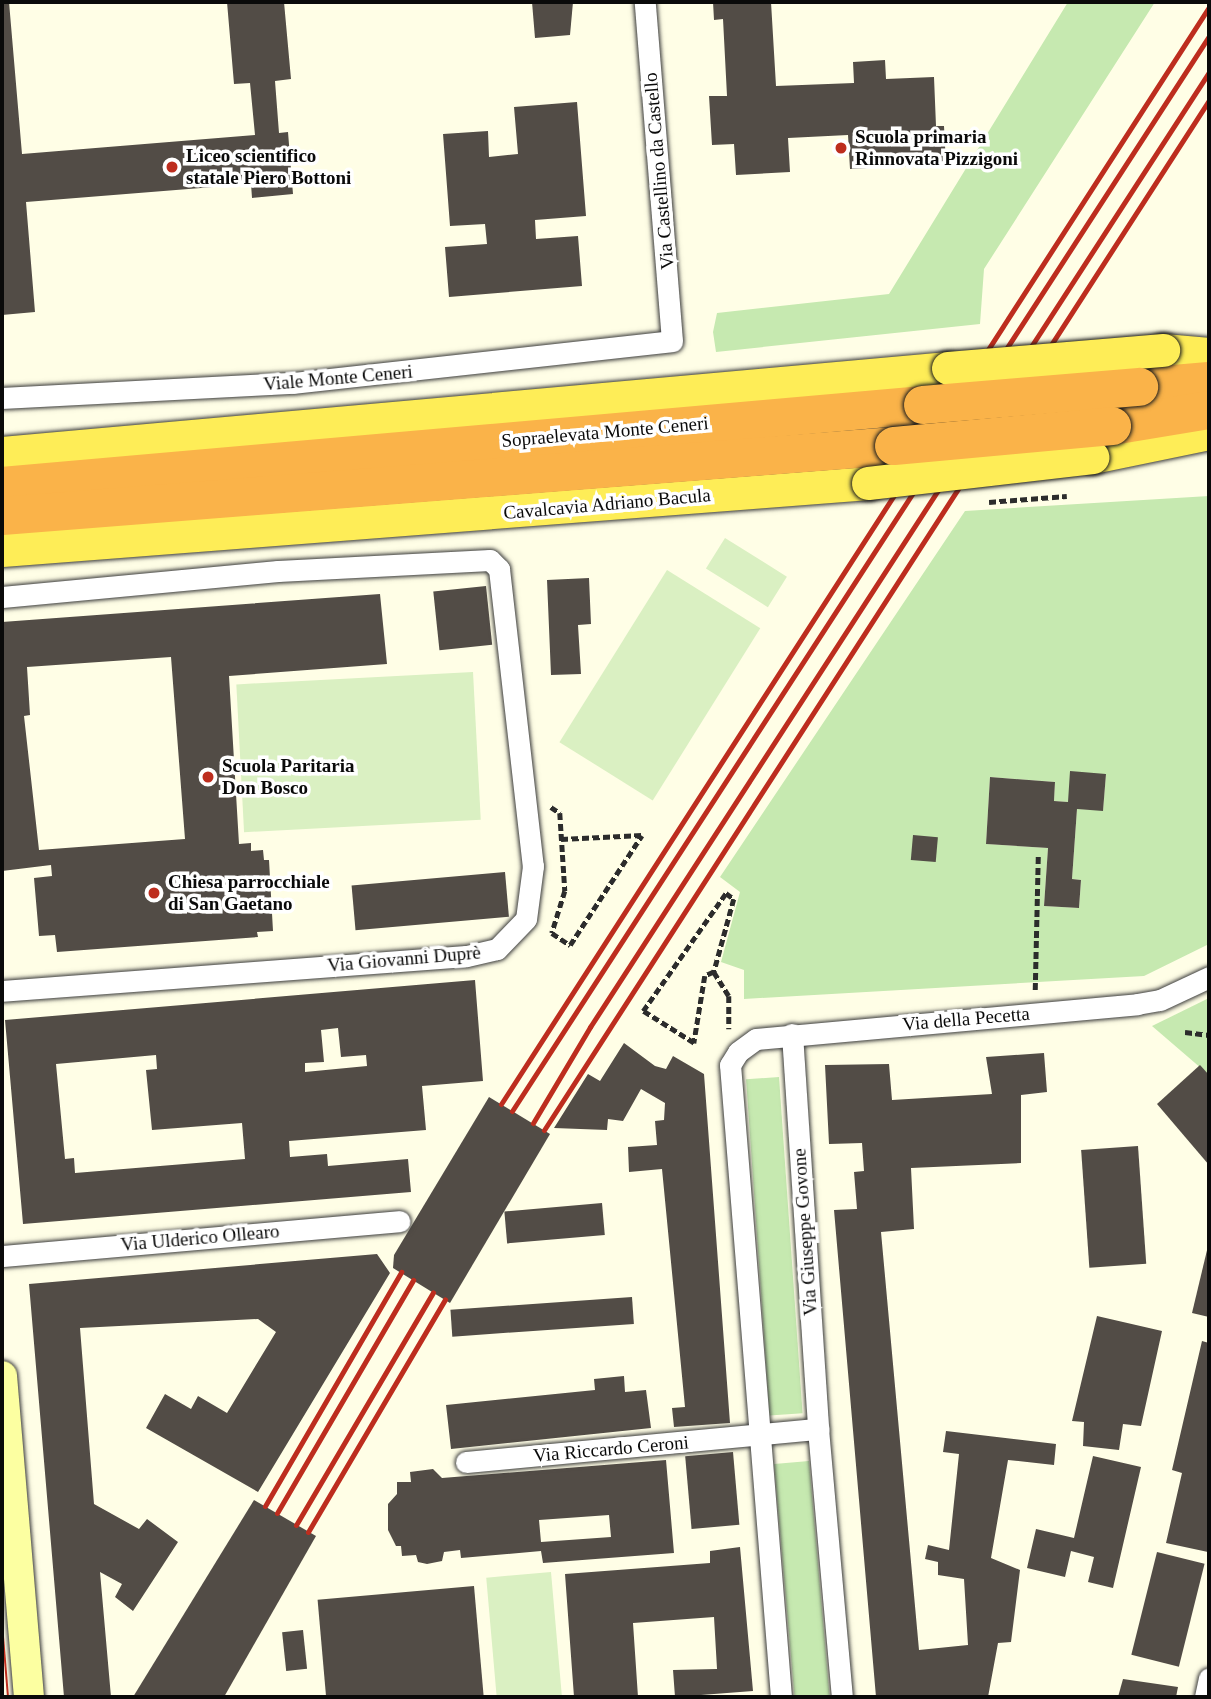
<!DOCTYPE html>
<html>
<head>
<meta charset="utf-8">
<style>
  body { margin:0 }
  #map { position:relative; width:1211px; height:1699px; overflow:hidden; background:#fffee6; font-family:"Times New Roman",serif }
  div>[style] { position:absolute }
  .green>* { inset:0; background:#c6e9b0; transform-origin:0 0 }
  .pitch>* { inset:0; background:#daf0c2; transform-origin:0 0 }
  .building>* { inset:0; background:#524c46; transform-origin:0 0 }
  .path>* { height:4.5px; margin-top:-2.25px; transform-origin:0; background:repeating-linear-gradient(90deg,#2c2c2c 0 7px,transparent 0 10.5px) }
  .roads { filter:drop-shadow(0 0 2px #3d3d3d) drop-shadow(0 0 2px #3d3d3d) }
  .street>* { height:21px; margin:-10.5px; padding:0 10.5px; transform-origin:10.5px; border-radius:10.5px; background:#fff }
  .secondary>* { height:30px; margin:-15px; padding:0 15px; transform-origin:15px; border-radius:15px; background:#fcffa1 }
  .primary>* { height:33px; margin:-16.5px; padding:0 16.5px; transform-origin:16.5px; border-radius:16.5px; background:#feed57 }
  .highway>* { height:38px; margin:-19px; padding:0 19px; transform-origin:19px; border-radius:19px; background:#fab349 }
  .tram>* { height:2px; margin:-1px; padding:0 1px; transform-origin:1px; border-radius:1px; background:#bd2d1e }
  .rail>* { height:5px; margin:-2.5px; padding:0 2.5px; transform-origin:2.5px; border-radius:2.5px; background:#bd2d1e }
  .path-bridge>* { height:4.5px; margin-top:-2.25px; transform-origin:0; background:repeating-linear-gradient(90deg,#2c2c2c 0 7px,transparent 0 10.5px) }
  .bridges { filter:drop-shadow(0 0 2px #1b1b1b) drop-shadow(0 0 2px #1b1b1b) }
  .primary-bridge>* { height:33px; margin:-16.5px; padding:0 16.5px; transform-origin:16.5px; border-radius:16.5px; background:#feed57 }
  .highway-bridge>* { height:38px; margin:-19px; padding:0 19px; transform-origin:19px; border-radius:19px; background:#fab349 }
  .dots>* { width:19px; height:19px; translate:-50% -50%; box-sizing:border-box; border:4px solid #fff; border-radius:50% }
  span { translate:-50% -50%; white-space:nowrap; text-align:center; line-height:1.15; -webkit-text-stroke:7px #fff; paint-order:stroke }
  .poi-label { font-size:19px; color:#0a0a0a; font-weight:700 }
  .left { translate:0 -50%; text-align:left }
  .street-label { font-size:19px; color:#0a0a0a }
  .frame { position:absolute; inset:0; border:4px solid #0a0a0a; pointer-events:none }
</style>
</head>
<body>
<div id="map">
  <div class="green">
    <i style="clip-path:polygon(1068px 2px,1155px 2px,984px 269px,980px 324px,716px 352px,713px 332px,717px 313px,889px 294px)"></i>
    <i style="clip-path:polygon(evenodd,1209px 496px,1209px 944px,1144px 976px,744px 999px,744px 970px,721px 962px,740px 892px,720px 877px,965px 511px,1209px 496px,1106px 774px,1103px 810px,1077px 809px,1072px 879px,1081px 880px,1079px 908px,1044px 906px,1048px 848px,986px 844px,990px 777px,1055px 782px,1054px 801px,1068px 802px,1106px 774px)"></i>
    <i style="clip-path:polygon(1209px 998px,1209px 1075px,1152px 1026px)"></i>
    <i style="left:779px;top:1077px;width:337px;height:33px;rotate:86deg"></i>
    <i style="left:809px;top:1461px;width:237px;height:35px;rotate:85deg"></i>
  </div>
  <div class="pitch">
    <i style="left:725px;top:538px;width:73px;height:36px;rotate:32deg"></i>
    <i style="left:667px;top:570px;width:110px;height:203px;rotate:32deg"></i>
    <i style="left:473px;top:672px;width:148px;height:237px;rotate:87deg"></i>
    <i style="left:551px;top:1572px;width:125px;height:65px;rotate:85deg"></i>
  </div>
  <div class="building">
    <i style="clip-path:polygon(2px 2px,9px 2px,22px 154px,255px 135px,250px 83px,234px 84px,227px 2px,284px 2px,291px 79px,275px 81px,279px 133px,288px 132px,293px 194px,252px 198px,251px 184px,26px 202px,35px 312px,2px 315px)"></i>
    <i style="clip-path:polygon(532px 2px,573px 2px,570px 35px,535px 38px)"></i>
    <i style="clip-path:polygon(713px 2px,771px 2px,776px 86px,854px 83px,853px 62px,885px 60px,886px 79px,934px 77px,936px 126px,944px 126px,946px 164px,850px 169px,848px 135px,788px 138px,790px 172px,736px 175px,734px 144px,712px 145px,709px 96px,727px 96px,723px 19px,714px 20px)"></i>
    <i style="clip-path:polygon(577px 102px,586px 216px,535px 220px,536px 239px,578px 236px,582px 286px,449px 297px,445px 247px,487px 244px,485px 224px,450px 226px,443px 134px,488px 131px,489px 157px,518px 154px,514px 107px)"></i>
    <i style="clip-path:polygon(589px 578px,591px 624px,578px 625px,581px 674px,551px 675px,547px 580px)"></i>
    <i style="left:486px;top:586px;width:59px;height:53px;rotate:84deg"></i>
    <i style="clip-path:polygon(evenodd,380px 594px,387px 664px,229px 676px,239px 844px,251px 843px,251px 851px,263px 850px,264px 860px,269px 860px,273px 931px,257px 932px,258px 937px,57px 952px,55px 935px,39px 936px,34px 878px,52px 876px,51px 865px,2px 871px,2px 622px,380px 594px,171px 657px,185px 839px,39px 850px,24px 716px,30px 715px,27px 667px,171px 657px)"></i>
    <i style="clip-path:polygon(1070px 771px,1106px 774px,1103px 811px,1077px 809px,1072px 879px,1081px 880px,1079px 908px,1044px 906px,1048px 848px,986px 844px,990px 777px,1055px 782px,1054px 801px,1068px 802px)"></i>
    <i style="left:913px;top:835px;width:25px;height:25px;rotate:5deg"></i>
    <i style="left:505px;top:872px;width:45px;height:154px;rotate:85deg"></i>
    <i style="clip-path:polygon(evenodd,475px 980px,483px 1081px,422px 1086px,426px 1130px,289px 1141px,290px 1157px,327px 1154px,328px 1166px,408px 1159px,411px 1192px,23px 1224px,5px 1020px,475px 980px,338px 1028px,341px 1057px,366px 1055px,367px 1066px,305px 1072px,305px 1063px,324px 1062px,321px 1030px,338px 1028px,475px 980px,156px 1055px,157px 1069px,146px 1070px,152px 1130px,242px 1123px,245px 1159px,75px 1173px,74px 1158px,65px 1159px,56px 1064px,156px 1055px)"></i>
    <i style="clip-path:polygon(624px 1043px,655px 1066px,666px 1069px,673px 1056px,704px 1074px,730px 1423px,674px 1427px,672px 1408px,685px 1407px,662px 1169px,629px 1172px,628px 1147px,657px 1145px,655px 1121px,664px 1120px,665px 1103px,641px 1089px,623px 1121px,608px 1119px,607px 1130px,554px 1128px,588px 1074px,600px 1081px)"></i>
    <i style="clip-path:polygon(1044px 1053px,1047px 1092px,1021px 1095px,1021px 1163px,911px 1168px,914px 1229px,881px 1232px,919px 1650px,968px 1645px,964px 1579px,938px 1575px,938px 1562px,925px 1559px,928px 1545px,949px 1550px,959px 1454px,943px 1452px,946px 1431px,1056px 1444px,1054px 1465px,1008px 1460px,991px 1558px,1020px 1570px,1011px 1642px,998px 1643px,988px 1697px,876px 1697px,834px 1210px,857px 1209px,854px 1172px,864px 1171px,862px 1143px,829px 1144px,825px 1065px,889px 1064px,892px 1100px,992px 1094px,986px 1057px)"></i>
    <i style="clip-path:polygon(1200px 1065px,1209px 1075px,1209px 1165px,1157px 1104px)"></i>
    <i style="clip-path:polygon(489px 1097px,550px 1134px,450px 1303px,393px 1268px,394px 1255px)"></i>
    <i style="left:1138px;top:1146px;width:118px;height:57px;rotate:86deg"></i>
    <i style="left:602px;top:1203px;width:32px;height:98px;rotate:85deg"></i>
    <i style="clip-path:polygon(1208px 1246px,1209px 1246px,1209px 1317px,1192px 1313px)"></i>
    <i style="clip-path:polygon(377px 1254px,390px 1273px,258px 1492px,146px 1428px,165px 1394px,191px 1409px,198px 1396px,227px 1413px,276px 1332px,258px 1319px,80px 1328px,94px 1504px,139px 1529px,147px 1519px,178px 1542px,133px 1611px,115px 1597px,122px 1584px,100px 1572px,111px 1697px,64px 1697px,29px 1284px)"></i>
    <i style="left:632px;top:1297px;width:27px;height:182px;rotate:86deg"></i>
    <i style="clip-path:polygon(1097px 1316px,1162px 1331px,1141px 1426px,1123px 1424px,1119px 1450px,1083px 1446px,1084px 1422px,1072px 1421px)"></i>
    <i style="clip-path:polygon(1202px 1341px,1209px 1343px,1208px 1552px,1166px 1543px,1182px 1473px,1172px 1470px)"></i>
    <i style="clip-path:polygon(624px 1376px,625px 1392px,646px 1390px,651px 1428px,451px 1449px,446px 1405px,595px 1390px,594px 1379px)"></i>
    <i style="left:733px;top:1452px;width:73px;height:48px;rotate:85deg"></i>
    <i style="clip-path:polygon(1093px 1456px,1141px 1467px,1113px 1588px,1088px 1582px,1094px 1557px,1071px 1551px,1065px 1577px,1027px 1568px,1036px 1529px,1074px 1538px)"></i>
    <i style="clip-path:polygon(evenodd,666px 1460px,674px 1553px,543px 1563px,541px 1551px,461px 1558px,460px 1550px,444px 1552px,442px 1561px,427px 1564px,418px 1562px,416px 1555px,402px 1556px,401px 1546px,396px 1546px,388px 1530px,388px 1504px,397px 1494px,397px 1482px,411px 1482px,410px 1472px,433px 1469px,442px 1478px,666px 1460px,609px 1515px,611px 1537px,541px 1542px,539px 1520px,609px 1515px)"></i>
    <i style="clip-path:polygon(254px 1500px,316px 1536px,224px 1697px,133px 1697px)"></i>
    <i style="clip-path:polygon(740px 1547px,753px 1691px,675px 1697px,673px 1670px,717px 1669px,714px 1617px,633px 1623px,638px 1697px,574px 1697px,565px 1574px,710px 1563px,710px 1551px)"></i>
    <i style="left:1157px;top:1552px;width:49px;height:106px;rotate:14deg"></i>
    <i style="left:474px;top:1586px;width:111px;height:157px;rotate:85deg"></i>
    <i style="left:303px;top:1630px;width:39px;height:21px;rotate:84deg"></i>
    <i style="clip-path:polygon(1123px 1679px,1178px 1687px,1176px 1697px,1118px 1697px)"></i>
  </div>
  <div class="path">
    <i style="left:551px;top:807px;width:11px;rotate:34deg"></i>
    <i style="left:560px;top:813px;width:78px;rotate:86.3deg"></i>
    <i style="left:565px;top:891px;width:44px;rotate:107.2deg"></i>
    <i style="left:552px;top:933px;width:22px;rotate:34deg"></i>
    <i style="left:570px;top:945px;width:131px;rotate:-56.8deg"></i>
    <i style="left:561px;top:839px;width:81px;rotate:-2.8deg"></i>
    <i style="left:714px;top:972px;width:10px;rotate:156deg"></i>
    <i style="left:705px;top:976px;width:68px;rotate:99.3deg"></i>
    <i style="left:694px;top:1043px;width:60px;rotate:-147.9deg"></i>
    <i style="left:643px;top:1011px;width:144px;rotate:-54.9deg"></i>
    <i style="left:726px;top:893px;width:10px;rotate:37deg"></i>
    <i style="left:734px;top:899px;width:76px;rotate:105.3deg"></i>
    <i style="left:714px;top:972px;width:28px;rotate:58deg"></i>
    <i style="left:729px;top:996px;width:33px;rotate:90deg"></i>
    <i style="left:1035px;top:990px;width:136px;rotate:-88.7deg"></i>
    <i style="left:1185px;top:1032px;width:24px;rotate:7deg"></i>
  </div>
  <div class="roads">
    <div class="street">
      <i style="left:2px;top:398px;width:291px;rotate:-3deg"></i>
      <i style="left:293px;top:383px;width:381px;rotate:-6.3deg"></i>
      <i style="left:672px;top:341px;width:340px;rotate:-94.6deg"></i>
      <i style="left:2px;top:597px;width:277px;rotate:-5.4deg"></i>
      <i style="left:278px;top:571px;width:212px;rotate:-3deg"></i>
      <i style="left:490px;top:560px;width:13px;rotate:45deg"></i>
      <i style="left:499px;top:569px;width:299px;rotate:83.5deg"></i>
      <i style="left:533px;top:866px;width:53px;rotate:97.5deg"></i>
      <i style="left:526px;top:919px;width:42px;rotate:134deg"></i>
      <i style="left:497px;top:949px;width:32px;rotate:167deg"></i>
      <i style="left:466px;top:956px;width:465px;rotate:175.7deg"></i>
      <i style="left:792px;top:1034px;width:396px;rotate:86.2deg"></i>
      <i style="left:818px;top:1429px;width:269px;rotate:84.9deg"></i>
      <i style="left:2px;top:1256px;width:399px;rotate:-5deg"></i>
      <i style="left:466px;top:1462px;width:354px;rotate:-5.4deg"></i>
      <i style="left:781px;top:1697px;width:634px;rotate:-94.61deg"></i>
      <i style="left:730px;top:1065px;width:15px;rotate:-58deg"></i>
      <i style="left:738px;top:1052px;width:22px;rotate:-36deg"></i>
      <i style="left:756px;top:1039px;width:383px;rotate:-5.2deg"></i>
      <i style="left:1137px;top:1004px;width:23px;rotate:-10deg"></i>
      <i style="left:1160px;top:1000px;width:54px;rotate:-25.1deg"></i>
      <i style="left:1205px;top:1697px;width:19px;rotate:-78deg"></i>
    </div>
    <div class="secondary">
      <i style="left:2px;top:1376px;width:322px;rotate:85.2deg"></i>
    </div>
    <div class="primary">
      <i style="left:1163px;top:350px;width:46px;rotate:5deg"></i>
      <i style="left:2px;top:453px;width:950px;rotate:-5.13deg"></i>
      <i style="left:1092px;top:457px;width:119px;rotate:-11.6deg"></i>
      <i style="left:2px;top:550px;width:869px;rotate:-4.42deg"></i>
    </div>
    <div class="highway">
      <i style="left:1139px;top:387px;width:70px;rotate:-4.9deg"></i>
      <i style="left:1112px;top:426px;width:98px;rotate:-9.4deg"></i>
      <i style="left:2px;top:486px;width:925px;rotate:-5.03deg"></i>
      <i style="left:2px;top:516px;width:895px;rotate:-4.49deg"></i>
    </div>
  </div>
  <div class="tram">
    <i style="left:2px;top:1624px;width:73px;rotate:85.3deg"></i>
  </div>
  <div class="rail">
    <i style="left:501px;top:1104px;width:1306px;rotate:-57.16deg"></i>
    <i style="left:512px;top:1111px;width:1281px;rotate:-57.04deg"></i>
    <i style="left:533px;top:1123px;width:112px;rotate:-59.3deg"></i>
    <i style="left:590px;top:1027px;width:1138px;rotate:-57.05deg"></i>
    <i style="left:544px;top:1130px;width:1226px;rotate:-57.15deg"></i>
    <i style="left:265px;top:1506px;width:271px;rotate:-59.8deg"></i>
    <i style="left:277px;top:1513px;width:270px;rotate:-59.7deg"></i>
    <i style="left:296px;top:1525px;width:270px;rotate:-59.5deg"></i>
    <i style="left:308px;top:1532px;width:270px;rotate:-59.5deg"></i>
  </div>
  <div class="path-bridge">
    <i style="left:989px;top:502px;width:78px;rotate:-4.4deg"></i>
  </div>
  <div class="bridges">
    <div class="primary-bridge">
      <i style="left:948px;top:368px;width:216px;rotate:-4.8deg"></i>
      <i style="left:868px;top:483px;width:226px;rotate:-6.6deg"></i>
    </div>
    <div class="highway-bridge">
      <i style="left:923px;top:405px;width:217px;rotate:-4.8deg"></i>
      <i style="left:894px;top:446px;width:219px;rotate:-5.2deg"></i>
    </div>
  </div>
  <div class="dots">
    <i style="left:841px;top:148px;background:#bd2d1e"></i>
    <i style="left:172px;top:167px;background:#bd2d1e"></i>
    <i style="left:208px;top:777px;background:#bd2d1e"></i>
    <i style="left:154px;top:893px;background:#bd2d1e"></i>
  </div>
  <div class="poi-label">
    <span class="left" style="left:855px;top:148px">Scuola primaria<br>Rinnovata Pizzigoni</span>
    <span class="left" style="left:186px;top:167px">Liceo scientifico<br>statale Piero Bottoni</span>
    <span class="left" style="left:222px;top:777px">Scuola Paritaria<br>Don Bosco</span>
    <span class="left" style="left:168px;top:893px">Chiesa parrocchiale<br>di San Gaetano</span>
  </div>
  <div class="street-label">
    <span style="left:659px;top:171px;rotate:-95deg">Via Castellino da Castello</span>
    <span style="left:338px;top:378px;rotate:-5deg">Viale Monte Ceneri</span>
    <span style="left:605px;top:432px;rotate:-5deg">Sopraelevata Monte Ceneri</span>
    <span style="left:607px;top:504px;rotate:-5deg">Cavalcavia Adriano Bacula</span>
    <span style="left:404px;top:959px;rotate:-5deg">Via Giovanni Duprè</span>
    <span style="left:966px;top:1019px;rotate:-5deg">Via della Pecetta</span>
    <span style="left:805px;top:1232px;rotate:-94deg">Via Giuseppe Govone</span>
    <span style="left:200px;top:1238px;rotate:-5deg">Via Ulderico Ollearo</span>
    <span style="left:611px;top:1449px;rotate:-5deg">Via Riccardo Ceroni</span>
  </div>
  <div class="frame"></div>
</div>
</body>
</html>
